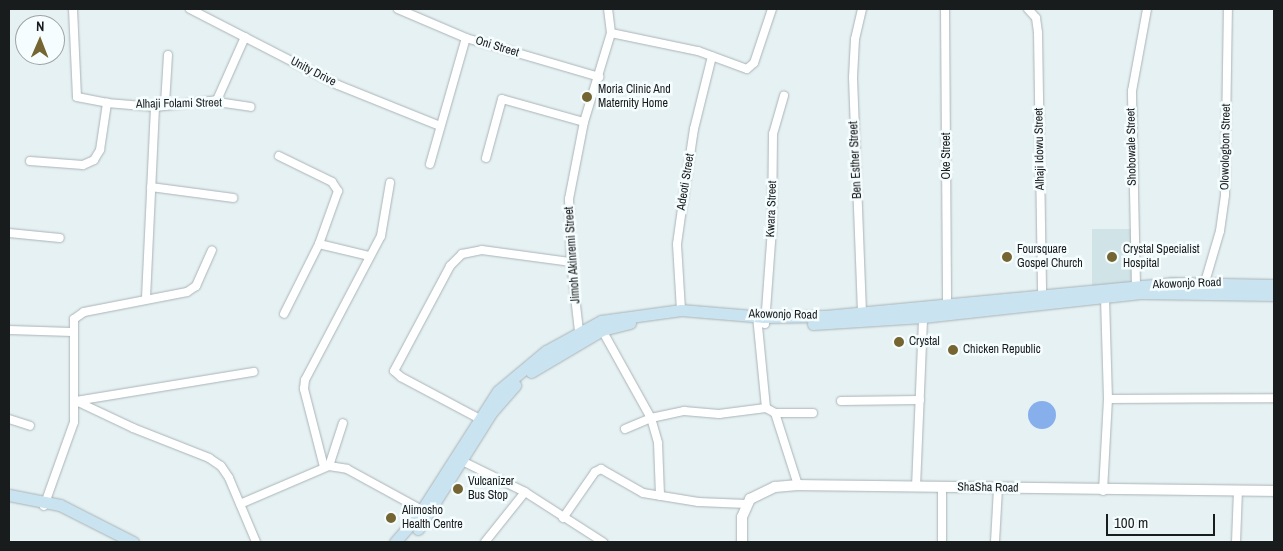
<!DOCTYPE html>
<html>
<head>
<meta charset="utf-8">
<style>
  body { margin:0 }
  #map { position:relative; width:1283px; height:551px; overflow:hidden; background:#e6f1f3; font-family:"Archivo Narrow",sans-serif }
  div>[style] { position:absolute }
  .built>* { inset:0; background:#d0e4e8; transform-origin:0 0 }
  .water>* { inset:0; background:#87afec }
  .round { border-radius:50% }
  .roads { filter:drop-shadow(0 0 1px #aab4b6) drop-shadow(0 0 1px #aab4b6) }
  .minor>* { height:8px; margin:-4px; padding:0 4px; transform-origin:4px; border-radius:4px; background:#fff }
  .tertiary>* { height:10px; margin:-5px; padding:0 5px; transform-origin:5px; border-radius:5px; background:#fff }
  .secondary>* { height:11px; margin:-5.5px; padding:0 5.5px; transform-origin:5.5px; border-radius:5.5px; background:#cae3f0 }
  .dots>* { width:14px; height:14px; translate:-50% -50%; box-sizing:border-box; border:2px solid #f6fdfe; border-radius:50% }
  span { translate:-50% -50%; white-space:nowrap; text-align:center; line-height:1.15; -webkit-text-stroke:5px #f6fdfe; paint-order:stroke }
  .street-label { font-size:12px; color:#191c1d }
  .poi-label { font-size:12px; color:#191c1d }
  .left { translate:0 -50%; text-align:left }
  .frame { position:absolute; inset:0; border:10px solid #191c1d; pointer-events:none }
  .north { position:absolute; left:15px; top:15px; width:50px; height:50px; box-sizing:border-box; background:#f6fdfe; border:1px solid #9ea3a4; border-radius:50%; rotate:1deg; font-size:14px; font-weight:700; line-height:20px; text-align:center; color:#191c1d }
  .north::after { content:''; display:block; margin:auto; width:18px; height:22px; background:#756532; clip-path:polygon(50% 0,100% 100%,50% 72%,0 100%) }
  .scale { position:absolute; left:1106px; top:514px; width:109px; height:22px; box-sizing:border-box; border:2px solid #191c1d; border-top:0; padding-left:6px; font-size:15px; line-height:18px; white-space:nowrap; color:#191c1d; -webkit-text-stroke:4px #f6fdfe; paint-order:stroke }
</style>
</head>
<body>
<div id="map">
  <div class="built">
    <i style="left:1092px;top:229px;width:39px;height:58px"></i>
  </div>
  <div class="water">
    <i class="round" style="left:1028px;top:401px;width:28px;height:28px"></i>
  </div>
  <div class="roads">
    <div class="minor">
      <i style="left:73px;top:9px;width:88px;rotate:87.4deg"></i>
      <i style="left:77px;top:97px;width:31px;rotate:11deg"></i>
      <i style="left:107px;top:103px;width:48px;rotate:4.8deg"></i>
      <i style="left:155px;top:107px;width:56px;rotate:-6.1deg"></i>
      <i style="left:211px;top:101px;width:40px;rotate:8.5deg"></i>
      <i style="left:190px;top:9px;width:166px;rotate:27.2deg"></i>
      <i style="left:338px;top:85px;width:110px;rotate:21.9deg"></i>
      <i style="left:398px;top:9px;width:74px;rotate:23.1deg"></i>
      <i style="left:466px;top:38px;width:139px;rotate:16.3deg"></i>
      <i style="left:862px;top:9px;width:31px;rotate:103deg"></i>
      <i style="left:855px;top:39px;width:39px;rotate:93deg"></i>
      <i style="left:853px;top:78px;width:234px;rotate:87.8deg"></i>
      <i style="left:945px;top:9px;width:295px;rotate:89.6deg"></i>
      <i style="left:1028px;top:9px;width:12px;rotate:48deg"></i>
      <i style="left:1036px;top:18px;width:15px;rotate:82deg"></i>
      <i style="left:1038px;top:33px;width:260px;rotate:89.1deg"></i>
      <i style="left:611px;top:33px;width:89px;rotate:11.7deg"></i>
      <i style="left:698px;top:51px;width:52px;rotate:20.2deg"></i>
      <i style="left:747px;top:69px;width:9px;rotate:-41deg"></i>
      <i style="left:754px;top:63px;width:57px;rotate:-71.6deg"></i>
      <i style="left:211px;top:101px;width:6px;rotate:-9deg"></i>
      <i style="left:217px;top:100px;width:69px;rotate:-66deg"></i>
      <i style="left:165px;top:104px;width:49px;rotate:-86.5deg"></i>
      <i style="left:279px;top:156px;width:59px;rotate:26.1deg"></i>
      <i style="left:332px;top:182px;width:11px;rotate:56deg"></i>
      <i style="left:338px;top:191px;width:56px;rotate:109.7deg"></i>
      <i style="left:319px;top:244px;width:78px;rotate:116.6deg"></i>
      <i style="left:486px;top:158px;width:61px;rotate:-74.8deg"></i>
      <i style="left:502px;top:99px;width:85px;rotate:15.7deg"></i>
      <i style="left:30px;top:161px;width:53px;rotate:4.3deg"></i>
      <i style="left:83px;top:165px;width:12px;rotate:-24deg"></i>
      <i style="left:94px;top:160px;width:12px;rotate:-59deg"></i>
      <i style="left:100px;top:150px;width:48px;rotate:-81.5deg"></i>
      <i style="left:430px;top:164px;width:131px;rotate:-74.1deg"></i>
      <i style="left:151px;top:187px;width:83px;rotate:7.6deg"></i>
      <i style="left:9px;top:233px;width:51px;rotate:5.6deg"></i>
      <i style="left:319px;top:244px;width:51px;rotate:13.5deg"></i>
      <i style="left:1205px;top:282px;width:53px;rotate:-73.6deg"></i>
      <i style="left:1220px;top:231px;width:36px;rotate:-82deg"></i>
      <i style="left:1225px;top:195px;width:186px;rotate:-89.1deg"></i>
      <i style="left:1136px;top:286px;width:195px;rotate:-91.2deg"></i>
      <i style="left:1132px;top:91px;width:83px;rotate:-79.6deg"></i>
      <i style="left:146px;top:298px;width:191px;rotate:-87.3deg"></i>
      <i style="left:681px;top:310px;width:66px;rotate:-93.5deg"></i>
      <i style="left:677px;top:244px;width:35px;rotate:-82deg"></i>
      <i style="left:682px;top:209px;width:81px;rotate:-81.5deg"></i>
      <i style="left:694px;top:129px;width:75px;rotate:-76.1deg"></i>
      <i style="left:757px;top:316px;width:92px;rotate:84.4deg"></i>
      <i style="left:765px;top:324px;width:95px;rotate:-85.8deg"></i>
      <i style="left:772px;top:229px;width:95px;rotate:-89.4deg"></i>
      <i style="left:773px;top:134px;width:40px;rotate:-74deg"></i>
      <i style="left:9px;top:330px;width:63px;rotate:1.8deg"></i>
      <i style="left:602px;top:330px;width:101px;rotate:60.9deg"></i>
      <i style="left:651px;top:418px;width:26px;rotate:74deg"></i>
      <i style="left:658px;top:443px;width:53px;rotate:87.8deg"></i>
      <i style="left:579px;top:331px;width:69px;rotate:-96.6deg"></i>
      <i style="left:571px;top:262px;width:63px;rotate:-91.8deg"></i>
      <i style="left:569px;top:199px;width:78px;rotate:-79deg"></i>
      <i style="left:584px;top:122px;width:93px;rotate:-73.1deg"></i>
      <i style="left:611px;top:33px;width:24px;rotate:-97deg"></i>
      <i style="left:1108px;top:399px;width:166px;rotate:-0.3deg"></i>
      <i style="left:76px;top:401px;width:63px;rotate:25.3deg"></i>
      <i style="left:133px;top:428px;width:82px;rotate:21.5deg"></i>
      <i style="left:209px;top:458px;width:14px;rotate:34deg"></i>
      <i style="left:221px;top:466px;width:14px;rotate:56deg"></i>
      <i style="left:229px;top:478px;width:69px;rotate:67.1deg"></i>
      <i style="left:76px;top:401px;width:180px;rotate:-9.3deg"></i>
      <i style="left:841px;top:401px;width:79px;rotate:-0.7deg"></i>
      <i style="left:775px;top:413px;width:76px;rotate:72.3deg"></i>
      <i style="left:478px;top:418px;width:87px;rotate:-152deg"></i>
      <i style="left:401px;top:377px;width:9px;rotate:-139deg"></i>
      <i style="left:394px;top:371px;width:119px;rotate:-61.9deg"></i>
      <i style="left:450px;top:266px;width:17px;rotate:-45deg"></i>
      <i style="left:462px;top:254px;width:20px;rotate:-11deg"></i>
      <i style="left:482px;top:250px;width:90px;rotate:7.7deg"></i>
      <i style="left:9px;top:419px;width:22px;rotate:18deg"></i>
      <i style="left:625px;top:429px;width:28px;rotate:-23deg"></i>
      <i style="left:651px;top:418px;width:34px;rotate:-12deg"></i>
      <i style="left:684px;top:411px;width:35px;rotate:5deg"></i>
      <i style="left:719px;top:414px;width:47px;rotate:-7.3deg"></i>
      <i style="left:766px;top:408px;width:10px;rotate:29deg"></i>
      <i style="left:775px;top:413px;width:38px"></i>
      <i style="left:458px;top:459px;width:75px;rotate:26.2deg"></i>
      <i style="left:525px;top:492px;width:93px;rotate:32.7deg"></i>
      <i style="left:329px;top:466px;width:45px;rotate:-72deg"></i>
      <i style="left:324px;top:467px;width:81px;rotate:-104.4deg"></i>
      <i style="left:304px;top:389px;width:9px;rotate:-84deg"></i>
      <i style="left:305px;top:380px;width:163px;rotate:-62.2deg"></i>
      <i style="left:381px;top:236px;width:54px;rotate:-80.4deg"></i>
      <i style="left:916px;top:487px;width:170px;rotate:-87.6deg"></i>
      <i style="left:1103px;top:491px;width:92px;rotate:-86.9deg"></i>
      <i style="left:1108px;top:399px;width:102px;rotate:-91.7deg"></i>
      <i style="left:240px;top:504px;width:97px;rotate:-23.1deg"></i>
      <i style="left:329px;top:466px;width:18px;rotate:9deg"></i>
      <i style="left:347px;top:469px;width:85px;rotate:28.7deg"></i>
      <i style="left:44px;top:506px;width:89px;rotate:-70.3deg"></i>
      <i style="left:74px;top:422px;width:103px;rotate:-90deg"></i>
      <i style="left:74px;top:319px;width:12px;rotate:-35deg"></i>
      <i style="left:84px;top:312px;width:105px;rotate:-11deg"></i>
      <i style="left:187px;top:292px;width:11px;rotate:-34deg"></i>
      <i style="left:196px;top:286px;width:39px;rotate:-66deg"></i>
      <i style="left:563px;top:518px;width:56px;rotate:-55.2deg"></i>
      <i style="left:595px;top:472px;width:7px;rotate:-27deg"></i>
      <i style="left:601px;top:469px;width:48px;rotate:29.7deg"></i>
      <i style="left:643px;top:493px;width:56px;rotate:9.3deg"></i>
      <i style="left:698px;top:502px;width:49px;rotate:2.3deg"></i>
      <i style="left:485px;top:542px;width:64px;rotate:-51.3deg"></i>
      <i style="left:942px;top:542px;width:55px;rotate:-90deg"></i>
      <i style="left:995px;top:542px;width:54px;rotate:-86.8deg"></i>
      <i style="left:1236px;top:542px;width:51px;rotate:-87.8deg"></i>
    </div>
    <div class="tertiary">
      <i style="left:742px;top:542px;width:25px;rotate:-90deg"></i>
      <i style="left:742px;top:517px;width:20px;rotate:-66deg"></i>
      <i style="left:750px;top:499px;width:28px;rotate:-26deg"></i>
      <i style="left:775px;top:487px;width:23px;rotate:-5deg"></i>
      <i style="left:798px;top:485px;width:476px;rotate:0.7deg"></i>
    </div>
    <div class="secondary">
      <i style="left:813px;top:324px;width:110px;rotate:-3.6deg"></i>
      <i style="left:923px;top:317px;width:219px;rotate:-6.3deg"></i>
      <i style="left:1141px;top:293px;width:133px;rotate:0.9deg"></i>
      <i style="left:531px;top:372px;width:82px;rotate:-30.6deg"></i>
      <i style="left:602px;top:330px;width:29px;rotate:-14deg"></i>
      <i style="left:9px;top:495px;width:52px;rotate:11.1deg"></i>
      <i style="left:60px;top:505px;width:82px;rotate:26.9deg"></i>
      <i style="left:418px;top:529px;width:137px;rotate:-57.8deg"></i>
      <i style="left:491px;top:413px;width:37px;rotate:-49deg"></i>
      <i style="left:395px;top:542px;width:35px;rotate:-49deg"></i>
      <i style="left:418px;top:516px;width:148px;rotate:-57.4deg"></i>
      <i style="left:498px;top:391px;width:62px;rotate:-39.8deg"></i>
      <i style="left:546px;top:351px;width:63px;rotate:-28.6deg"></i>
      <i style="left:601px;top:321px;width:81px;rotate:-7.8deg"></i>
      <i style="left:681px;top:310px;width:84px;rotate:4.8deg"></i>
      <i style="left:765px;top:317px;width:60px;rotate:-1deg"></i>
      <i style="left:825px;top:316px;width:348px;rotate:-5.4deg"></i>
      <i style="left:1171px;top:283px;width:103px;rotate:1.1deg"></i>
    </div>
  </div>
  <div class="dots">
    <i style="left:587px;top:97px;background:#756532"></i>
    <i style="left:1007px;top:257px;background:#756532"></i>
    <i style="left:1112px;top:257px;background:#756532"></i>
    <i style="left:899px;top:342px;background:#756532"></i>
    <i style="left:953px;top:350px;background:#756532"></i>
    <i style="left:458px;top:489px;background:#756532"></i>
    <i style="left:391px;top:518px;background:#756532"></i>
  </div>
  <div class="street-label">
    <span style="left:497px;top:47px;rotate:17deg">Oni Street</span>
    <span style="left:313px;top:72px;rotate:27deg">Unity Drive</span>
    <span style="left:179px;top:104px;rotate:-1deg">Alhaji Folami Street</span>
    <span style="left:1132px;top:147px;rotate:-91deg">Shobowale Street</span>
    <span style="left:1226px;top:147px;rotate:-89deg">Olowologbon Street</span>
    <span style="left:1040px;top:149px;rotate:-91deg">Alhaji Idowu Street</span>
    <span style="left:947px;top:156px;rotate:-90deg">Oke Street</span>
    <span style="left:856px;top:160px;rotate:-93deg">Ben Esther Street</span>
    <span style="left:686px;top:182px;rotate:-81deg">Adeoti Street</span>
    <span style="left:772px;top:209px;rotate:-88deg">Kwara Street</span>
    <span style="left:573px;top:255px;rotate:-94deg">Jimoh Akinremi Street</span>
    <span style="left:1187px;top:284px;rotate:-2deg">Akowonjo Road</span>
    <span style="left:783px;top:315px;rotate:1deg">Akowonjo Road</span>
    <span style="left:988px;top:488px;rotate:1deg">ShaSha Road</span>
  </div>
  <div class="poi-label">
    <span class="left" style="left:598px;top:97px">Moria Clinic And<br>Maternity Home</span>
    <span class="left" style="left:1017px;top:257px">Foursquare<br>Gospel Church</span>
    <span class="left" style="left:1123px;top:257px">Crystal Specialist<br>Hospital</span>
    <span class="left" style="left:909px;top:342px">Crystal</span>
    <span class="left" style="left:963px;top:350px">Chicken Republic</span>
    <span class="left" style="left:468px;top:489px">Vulcanizer<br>Bus Stop</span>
    <span class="left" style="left:402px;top:518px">Alimosho<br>Health Centre</span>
  </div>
  <div class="frame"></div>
  <div class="north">N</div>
  <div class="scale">100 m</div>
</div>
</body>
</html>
